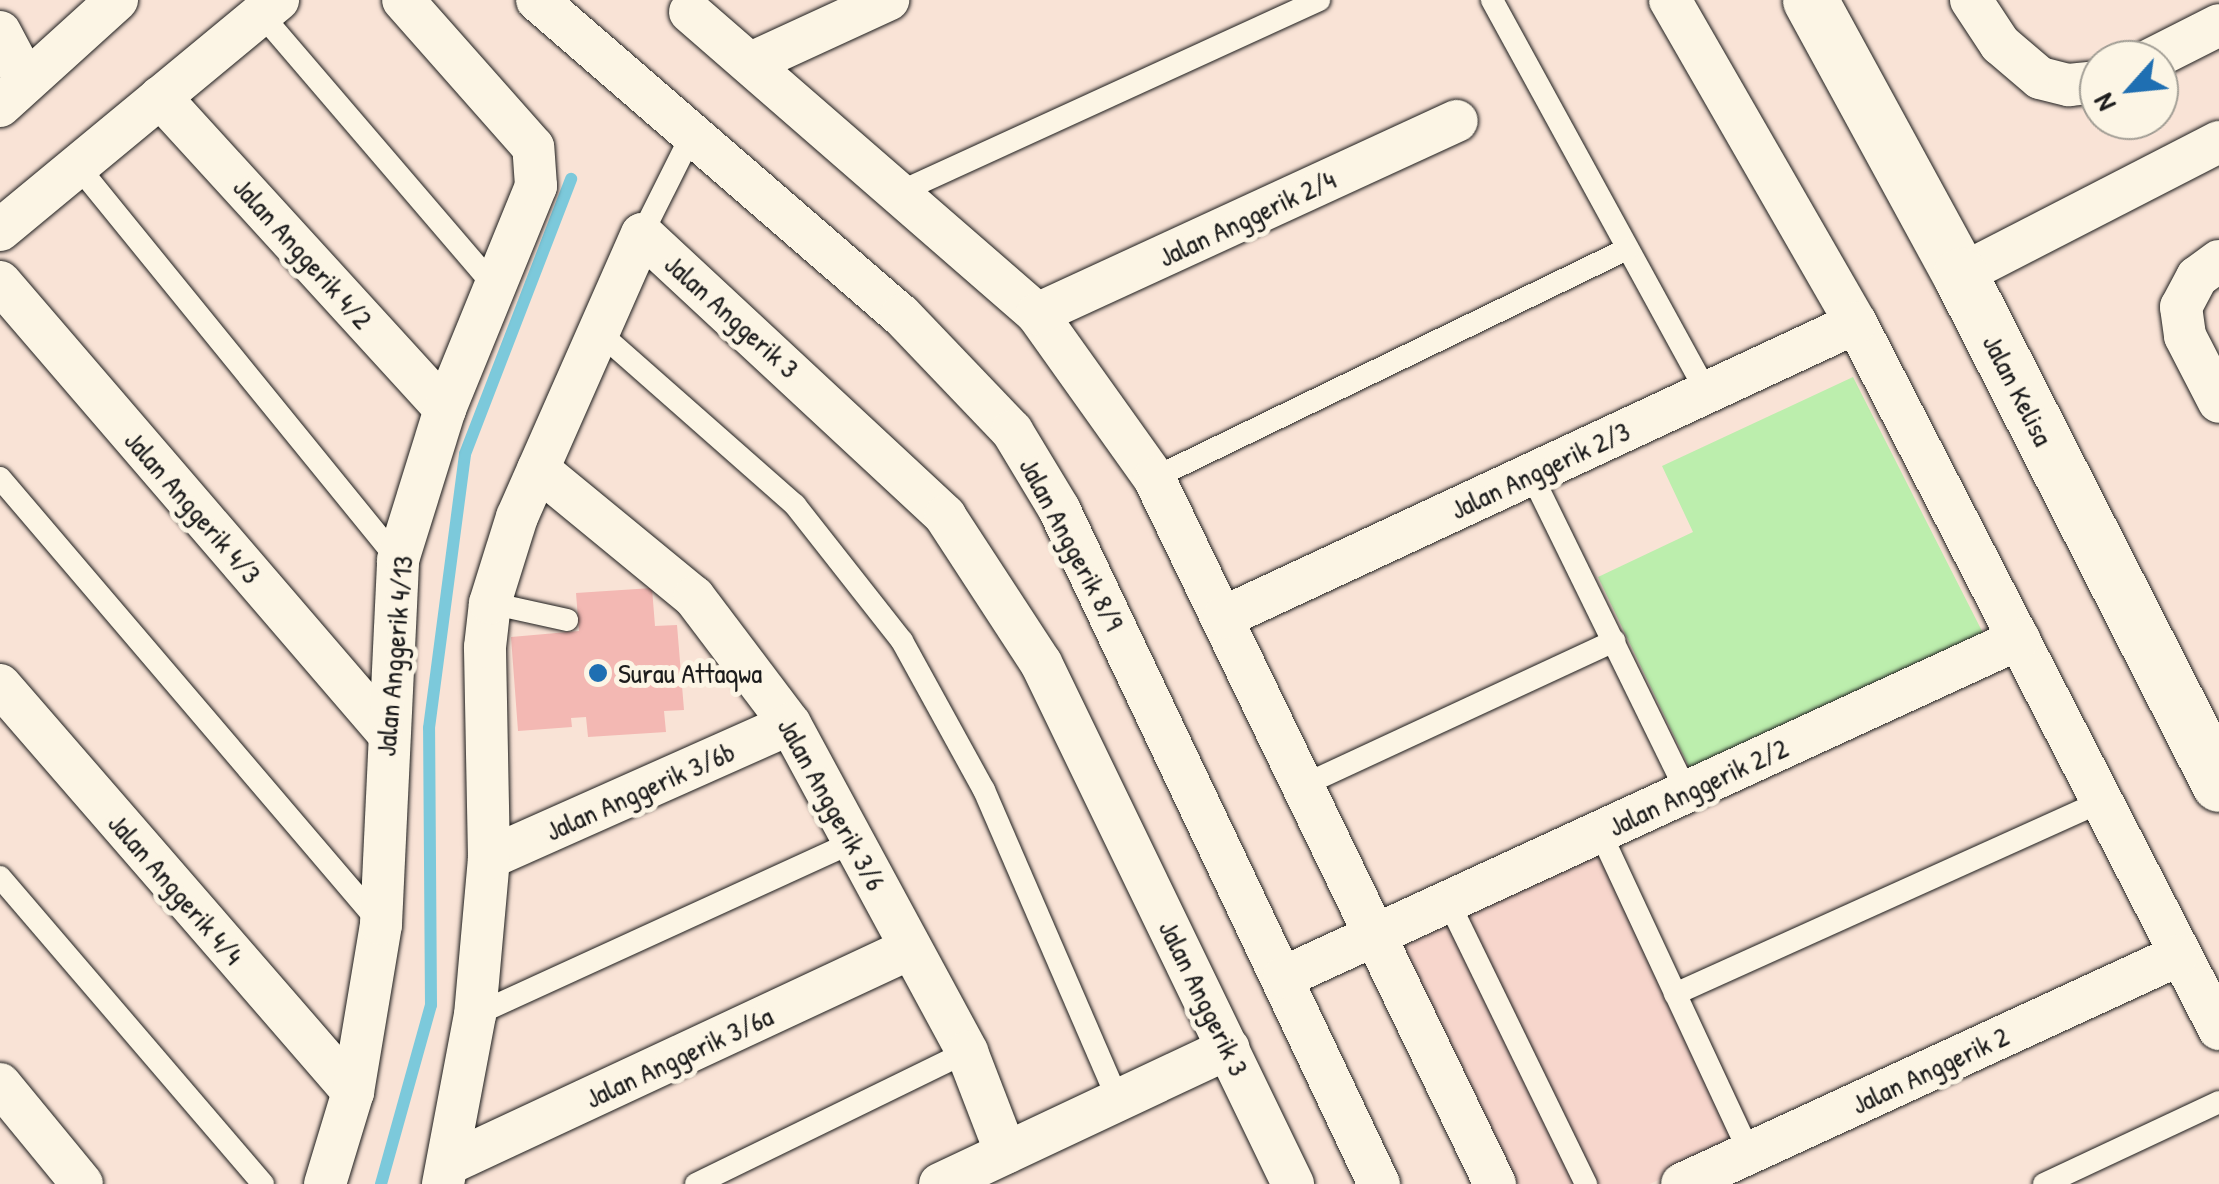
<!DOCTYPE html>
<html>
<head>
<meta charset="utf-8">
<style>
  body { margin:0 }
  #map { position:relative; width:2219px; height:1184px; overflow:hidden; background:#f9e3d6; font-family:"Patrick Hand",sans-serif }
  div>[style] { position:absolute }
  .built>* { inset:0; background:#f7d6cc }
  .green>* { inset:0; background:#bceead }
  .stream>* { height:12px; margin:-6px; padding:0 6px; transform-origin:6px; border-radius:6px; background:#7cc9db }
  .building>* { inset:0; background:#f3b8b3 }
  .roads { filter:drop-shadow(0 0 2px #1c1c1c) drop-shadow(0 0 2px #1c1c1c) }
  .service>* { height:22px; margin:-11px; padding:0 11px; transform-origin:11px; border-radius:11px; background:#fcf5e5 }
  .minor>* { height:42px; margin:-21px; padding:0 21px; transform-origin:21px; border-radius:21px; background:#fcf5e5 }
  .secondary>* { height:55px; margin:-27.5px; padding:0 27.5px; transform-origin:27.5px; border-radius:27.5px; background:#fcf5e5 }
  .dots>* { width:28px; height:28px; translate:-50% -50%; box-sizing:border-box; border:5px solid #fcf5e5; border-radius:50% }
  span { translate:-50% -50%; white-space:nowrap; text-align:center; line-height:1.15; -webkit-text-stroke:10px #fcf5e5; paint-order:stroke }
  .street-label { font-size:28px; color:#1c1c1c }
  .poi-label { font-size:28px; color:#1c1c1c }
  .left { translate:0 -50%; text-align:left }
  .north { position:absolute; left:2079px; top:40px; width:100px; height:100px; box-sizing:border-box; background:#fcf5e5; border:2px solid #a29e95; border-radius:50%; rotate:243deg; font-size:28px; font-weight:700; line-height:40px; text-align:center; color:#1c1c1c }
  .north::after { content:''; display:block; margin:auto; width:35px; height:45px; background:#1f6fb2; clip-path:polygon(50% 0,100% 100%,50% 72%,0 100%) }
</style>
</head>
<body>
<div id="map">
  <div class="built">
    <i style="clip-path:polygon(1614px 844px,1755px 1133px,1650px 1184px,1472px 1184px,1366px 965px)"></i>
  </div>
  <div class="green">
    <i style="clip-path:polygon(1853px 377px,1984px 635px,1691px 771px,1598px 577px,1693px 532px,1662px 466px)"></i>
  </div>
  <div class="stream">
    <i style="left:381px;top:1184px;width:186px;rotate:-74.4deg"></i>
    <i style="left:431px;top:1005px;width:277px;rotate:-90.4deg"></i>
    <i style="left:429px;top:728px;width:276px;rotate:-82.5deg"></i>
    <i style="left:465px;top:454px;width:295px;rotate:-68.9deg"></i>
  </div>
  <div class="building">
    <i style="clip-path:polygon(652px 588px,655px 626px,677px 625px,684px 710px,664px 711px,666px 732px,588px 737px,586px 717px,571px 718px,572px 727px,518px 731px,511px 637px,579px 631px,576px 593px)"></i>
  </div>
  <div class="roads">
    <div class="service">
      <i style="left:1492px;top:0;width:448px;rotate:61.3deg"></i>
      <i style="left:261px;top:14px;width:357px;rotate:49.4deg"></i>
      <i style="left:76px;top:164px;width:510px;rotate:50.88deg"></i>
      <i style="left:900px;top:192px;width:461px;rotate:-24.6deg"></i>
      <i style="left:642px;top:234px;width:107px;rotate:-63.4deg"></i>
      <i style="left:601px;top:334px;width:259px;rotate:41.4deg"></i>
      <i style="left:795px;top:505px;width:173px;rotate:51.8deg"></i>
      <i style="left:902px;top:641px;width:170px;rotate:61.2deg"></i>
      <i style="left:984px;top:790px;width:335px;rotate:66.6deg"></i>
      <i style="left:1531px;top:474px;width:355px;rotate:63.9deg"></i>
      <i style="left:0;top:478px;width:582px;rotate:49.53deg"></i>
      <i style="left:1154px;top:478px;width:526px;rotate:-25.83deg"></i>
      <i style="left:490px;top:603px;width:79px;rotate:12.4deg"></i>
      <i style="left:1306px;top:784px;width:340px;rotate:-24.9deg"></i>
      <i style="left:1600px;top:832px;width:354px;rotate:65deg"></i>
      <i style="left:0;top:877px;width:404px;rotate:49.4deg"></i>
      <i style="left:1449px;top:903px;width:313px;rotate:64deg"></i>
      <i style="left:1675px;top:994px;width:466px;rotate:-24.3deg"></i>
      <i style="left:475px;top:1015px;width:418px;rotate:-24.6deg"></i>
      <i style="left:696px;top:1184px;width:301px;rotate:-26deg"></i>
      <i style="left:2044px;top:1184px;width:193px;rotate:-25.1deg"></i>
    </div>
    <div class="minor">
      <i style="left:537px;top:0;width:481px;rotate:40.9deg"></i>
      <i style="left:901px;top:315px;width:161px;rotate:46.3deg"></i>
      <i style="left:1012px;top:431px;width:91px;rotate:58.9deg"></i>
      <i style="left:1059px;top:509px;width:747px;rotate:64.64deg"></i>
      <i style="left:1670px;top:0;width:373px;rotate:60.1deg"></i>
      <i style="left:1856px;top:323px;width:794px;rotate:62.79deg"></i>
      <i style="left:1971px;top:0;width:53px;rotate:56.6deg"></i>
      <i style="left:2000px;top:44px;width:52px;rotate:40.4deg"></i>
      <i style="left:2040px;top:78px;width:30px;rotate:14deg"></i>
      <i style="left:2069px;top:85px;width:30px;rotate:-6deg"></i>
      <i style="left:690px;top:12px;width:460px;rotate:41deg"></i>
      <i style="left:1037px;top:314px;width:201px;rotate:54.5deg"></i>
      <i style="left:1154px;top:478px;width:784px;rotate:64.22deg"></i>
      <i style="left:0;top:32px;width:55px;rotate:62deg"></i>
      <i style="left:2150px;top:60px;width:77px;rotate:-26.9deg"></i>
      <i style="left:753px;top:62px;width:149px;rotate:-24.7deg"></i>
      <i style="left:160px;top:97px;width:423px;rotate:47.6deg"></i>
      <i style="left:0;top:106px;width:158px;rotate:-42.2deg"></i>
      <i style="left:0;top:230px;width:361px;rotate:-39.6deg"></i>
      <i style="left:2219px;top:261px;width:27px;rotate:144deg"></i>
      <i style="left:2197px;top:277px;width:34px;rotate:118deg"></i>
      <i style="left:2181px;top:307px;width:29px;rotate:82deg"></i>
      <i style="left:2185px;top:336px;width:74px;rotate:62.7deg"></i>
      <i style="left:1960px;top:275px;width:291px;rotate:-27.2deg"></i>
      <i style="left:0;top:282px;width:592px;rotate:49.31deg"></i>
      <i style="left:1037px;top:314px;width:462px;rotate:-24.7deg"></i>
      <i style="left:538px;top:469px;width:202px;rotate:39.4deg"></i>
      <i style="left:694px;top:597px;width:159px;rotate:52.9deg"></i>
      <i style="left:790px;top:724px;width:373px;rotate:61.6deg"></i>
      <i style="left:967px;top:1052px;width:108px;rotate:68.9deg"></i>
      <i style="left:1224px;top:617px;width:697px;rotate:-24.95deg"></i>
      <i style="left:0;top:685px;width:539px;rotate:49.06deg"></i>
      <i style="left:489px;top:858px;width:329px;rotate:-24deg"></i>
      <i style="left:1284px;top:977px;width:809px;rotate:-24.7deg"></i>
      <i style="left:0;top:1084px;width:129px;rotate:50.6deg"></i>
      <i style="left:448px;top:1164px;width:509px;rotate:-25deg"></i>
      <i style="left:325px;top:1184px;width:96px;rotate:-73.1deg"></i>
      <i style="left:353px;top:1092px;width:170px;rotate:-80.5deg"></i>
      <i style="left:381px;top:924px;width:364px;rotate:-87.3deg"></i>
      <i style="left:398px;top:560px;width:158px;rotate:-72.7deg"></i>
      <i style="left:445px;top:409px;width:241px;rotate:-67.8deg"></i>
      <i style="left:536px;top:186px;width:39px;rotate:-94deg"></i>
      <i style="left:533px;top:147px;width:196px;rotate:-131.5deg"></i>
      <i style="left:443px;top:1184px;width:172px;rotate:-79.3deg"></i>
      <i style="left:475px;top:1015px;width:158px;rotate:-84.9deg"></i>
      <i style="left:489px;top:858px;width:211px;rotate:-91.1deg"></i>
      <i style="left:485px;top:647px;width:44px;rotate:-83.5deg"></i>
      <i style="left:490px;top:603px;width:90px;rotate:-72.6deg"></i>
      <i style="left:517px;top:517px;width:309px;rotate:-66.2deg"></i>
      <i style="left:642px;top:234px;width:414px;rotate:42.9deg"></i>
      <i style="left:945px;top:516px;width:176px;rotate:56.9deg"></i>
      <i style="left:1041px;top:663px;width:579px;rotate:64.19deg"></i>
      <i style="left:940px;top:1184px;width:319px;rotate:-25.2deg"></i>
      <i style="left:1682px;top:1184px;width:545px;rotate:-24.73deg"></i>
    </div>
    <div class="secondary">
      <i style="left:1810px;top:0;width:313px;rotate:61.4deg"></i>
      <i style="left:1960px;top:275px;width:571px;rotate:63.03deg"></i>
    </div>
  </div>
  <div class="dots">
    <i style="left:598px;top:673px;background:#1f6fb2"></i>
  </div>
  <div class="street-label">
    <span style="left:1247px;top:218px;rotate:-25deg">Jalan Anggerik 2/4</span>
    <span style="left:303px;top:253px;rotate:48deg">Jalan Anggerik 4/2</span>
    <span style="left:732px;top:316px;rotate:42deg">Jalan Anggerik 3</span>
    <span style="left:2018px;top:390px;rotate:63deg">Jalan Kelisa</span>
    <span style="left:1540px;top:470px;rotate:-25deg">Jalan Anggerik 2/3</span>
    <span style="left:193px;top:507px;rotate:49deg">Jalan Anggerik 4/3</span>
    <span style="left:1072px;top:544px;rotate:62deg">Jalan Anggerik 8/9</span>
    <span style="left:394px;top:656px;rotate:-85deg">Jalan Anggerik 4/13</span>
    <span style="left:1698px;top:787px;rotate:-25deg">Jalan Anggerik 2/2</span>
    <span style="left:640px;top:791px;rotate:-24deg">Jalan Anggerik 3/6b</span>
    <span style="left:832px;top:804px;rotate:61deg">Jalan Anggerik 3/6</span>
    <span style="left:176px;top:889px;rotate:49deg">Jalan Anggerik 4/4</span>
    <span style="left:1204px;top:998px;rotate:64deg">Jalan Anggerik 3</span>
    <span style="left:679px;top:1057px;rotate:-25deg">Jalan Anggerik 3/6a</span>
    <span style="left:1930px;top:1070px;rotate:-25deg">Jalan Anggerik 2</span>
  </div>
  <div class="poi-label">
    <span class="left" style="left:618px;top:673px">Surau Attaqwa</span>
  </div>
  <div class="north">N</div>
</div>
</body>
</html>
